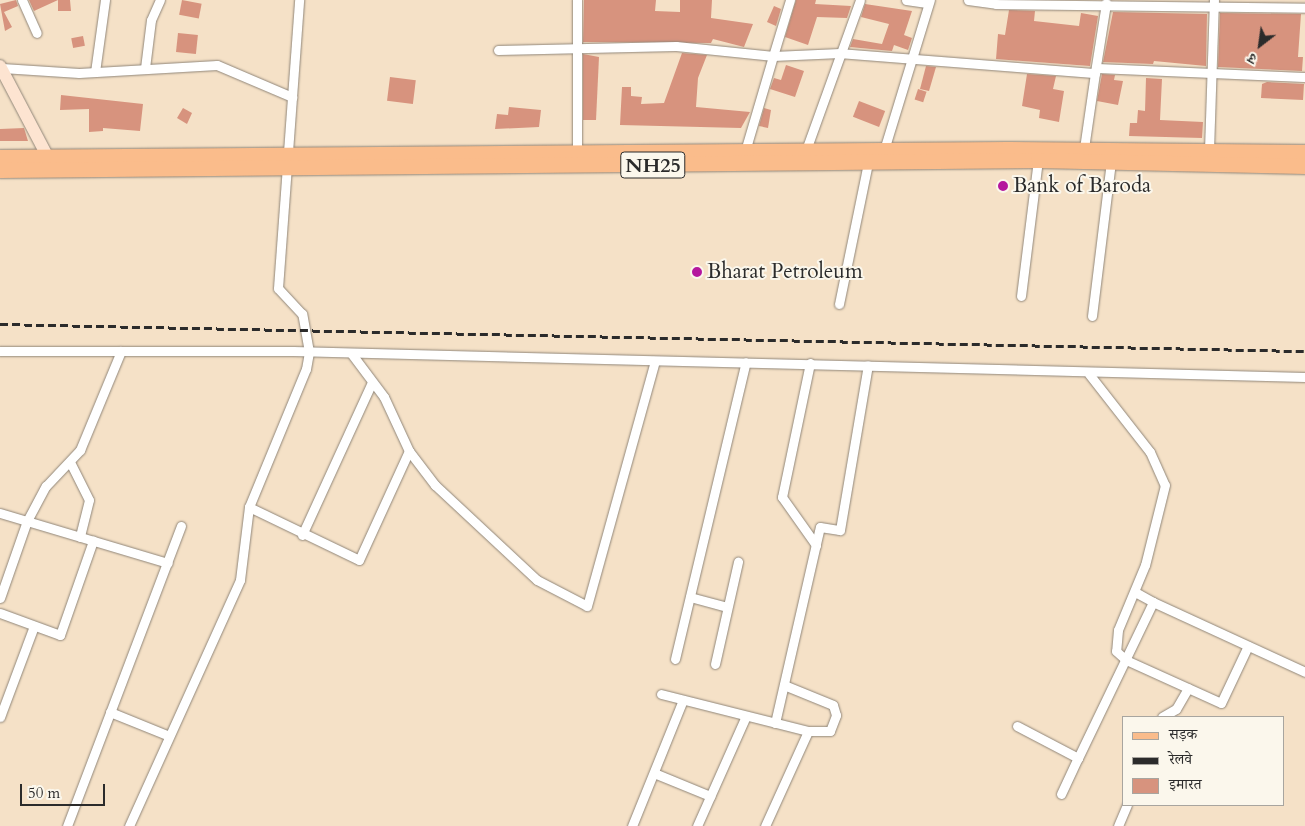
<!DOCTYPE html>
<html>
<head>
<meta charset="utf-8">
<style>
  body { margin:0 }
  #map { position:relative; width:1305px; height:826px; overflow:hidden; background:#f5e1c7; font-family:Cardo,"Noto Serif Devanagari",serif }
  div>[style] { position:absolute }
  .building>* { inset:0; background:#d7937e; transform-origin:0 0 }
  .roads { filter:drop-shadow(0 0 1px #908679) drop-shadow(0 0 1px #908679) }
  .street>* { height:9px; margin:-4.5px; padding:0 4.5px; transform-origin:4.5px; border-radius:4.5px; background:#fff }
  .secondary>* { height:12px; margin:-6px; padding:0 6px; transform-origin:6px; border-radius:6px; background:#fde4d1 }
  .primary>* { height:15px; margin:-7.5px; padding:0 7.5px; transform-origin:7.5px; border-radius:7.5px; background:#fabc8b }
  .rail>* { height:3px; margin-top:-1.5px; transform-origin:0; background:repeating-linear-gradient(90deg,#2b2b2b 0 8px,transparent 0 12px) }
  .dots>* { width:14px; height:14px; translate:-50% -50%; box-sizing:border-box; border:2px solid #fbf7ec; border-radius:50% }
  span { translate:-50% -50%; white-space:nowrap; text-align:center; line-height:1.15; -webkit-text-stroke:4px #fbf7ec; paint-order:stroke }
  .shield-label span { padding:1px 4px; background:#fbf7ec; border:1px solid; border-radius:4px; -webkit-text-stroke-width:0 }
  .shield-label { font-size:20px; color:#2b2b2b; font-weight:700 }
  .poi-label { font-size:21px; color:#2b2b2b }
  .left { translate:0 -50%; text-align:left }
  .legend { position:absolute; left:1122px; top:716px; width:162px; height:90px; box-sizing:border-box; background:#fbf7ec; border:1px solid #a8a59f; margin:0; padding:6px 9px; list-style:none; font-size:15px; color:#2b2b2b }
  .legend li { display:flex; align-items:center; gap:10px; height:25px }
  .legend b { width:25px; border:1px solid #a8a59f }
  .north { position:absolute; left:1235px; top:20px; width:50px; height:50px; -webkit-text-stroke:4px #fbf7ec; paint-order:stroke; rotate:210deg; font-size:14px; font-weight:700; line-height:20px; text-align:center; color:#2b2b2b }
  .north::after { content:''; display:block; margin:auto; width:18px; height:22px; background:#2b2b2b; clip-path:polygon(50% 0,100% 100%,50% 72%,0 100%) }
  .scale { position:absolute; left:20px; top:784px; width:85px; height:22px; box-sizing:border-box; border:2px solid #2b2b2b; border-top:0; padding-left:6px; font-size:15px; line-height:18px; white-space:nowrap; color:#2b2b2b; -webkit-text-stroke:4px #fbf7ec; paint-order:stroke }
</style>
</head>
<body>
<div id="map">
  <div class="building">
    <i style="clip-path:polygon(16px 0,18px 6px,4px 12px,12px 27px,5px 31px,0 4px)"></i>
    <i style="clip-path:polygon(29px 0,70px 0,71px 11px,58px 11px,58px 0,34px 11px)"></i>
    <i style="left:182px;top:0;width:20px;height:15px;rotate:11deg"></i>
    <i style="clip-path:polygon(584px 0,656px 0,655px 11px,680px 12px,680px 0,712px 0,711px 18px,753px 24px,744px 47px,713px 39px,711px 43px,583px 42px)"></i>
    <i style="clip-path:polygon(796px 0,816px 0,815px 4px,851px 6px,847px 18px,817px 17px,808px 45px,785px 37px)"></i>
    <i style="clip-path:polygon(865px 4px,912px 11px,904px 35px,912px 38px,908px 50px,894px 45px,892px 51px,850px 47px,853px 39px,882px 44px,889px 24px,861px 17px)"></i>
    <i style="clip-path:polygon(774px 6px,781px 9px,776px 26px,767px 22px)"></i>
    <i style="clip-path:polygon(1009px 10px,1035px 11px,1034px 21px,1079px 26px,1081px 13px,1098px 16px,1090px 66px,996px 59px,998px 34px,1005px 35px)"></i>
    <i style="clip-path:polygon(1113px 12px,1207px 14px,1206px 66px,1154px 61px,1153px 64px,1103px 62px)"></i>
    <i style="clip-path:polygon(1220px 13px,1301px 14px,1298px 57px,1303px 57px,1302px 71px,1218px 67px)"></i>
    <i style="left:178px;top:33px;width:20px;height:19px;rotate:6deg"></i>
    <i style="left:83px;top:36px;width:10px;height:12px;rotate:79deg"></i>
    <i style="clip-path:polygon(682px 53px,707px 55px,698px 78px,696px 107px,750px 112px,741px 128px,620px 125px,622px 87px,631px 87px,631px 96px,642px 97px,641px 104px,664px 103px)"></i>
    <i style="clip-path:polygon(583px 54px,599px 57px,596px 120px,583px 120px)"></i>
    <i style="clip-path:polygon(786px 65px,804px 71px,795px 97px,770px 89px,774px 78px,781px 80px)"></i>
    <i style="clip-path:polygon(926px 66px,936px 67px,929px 91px,920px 89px)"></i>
    <i style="clip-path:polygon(1027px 74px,1056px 76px,1053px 89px,1064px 91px,1059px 122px,1039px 118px,1040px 110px,1022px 106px)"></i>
    <i style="clip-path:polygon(1102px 74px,1115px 75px,1114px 80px,1123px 81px,1118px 105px,1097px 101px)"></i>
    <i style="left:390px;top:77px;width:26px;height:24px;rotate:7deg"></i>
    <i style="clip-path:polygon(1146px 78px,1162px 79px,1160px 120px,1203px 122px,1202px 138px,1129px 136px,1130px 123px,1137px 123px,1138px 110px,1145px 111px)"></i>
    <i style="clip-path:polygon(1267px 82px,1304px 84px,1303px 100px,1261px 98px,1262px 84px)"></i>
    <i style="left:918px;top:89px;width:9px;height:11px;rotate:18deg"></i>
    <i style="clip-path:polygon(61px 95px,143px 104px,140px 131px,103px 128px,103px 131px,89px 132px,89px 109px,60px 110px)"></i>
    <i style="left:859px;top:101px;width:28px;height:17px;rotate:21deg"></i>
    <i style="clip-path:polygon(509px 107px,541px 110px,539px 127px,495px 129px,497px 114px,508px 115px)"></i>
    <i style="clip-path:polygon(183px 108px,192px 113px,187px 124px,177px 118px)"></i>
    <i style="clip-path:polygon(764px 108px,771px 110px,768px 128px,759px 126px)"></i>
    <i style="clip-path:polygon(24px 128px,28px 141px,0 141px,0 129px)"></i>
  </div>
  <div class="roads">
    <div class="street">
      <i style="left:22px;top:0;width:36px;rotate:66deg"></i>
      <i style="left:577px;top:0;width:153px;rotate:90deg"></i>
      <i style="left:790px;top:0;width:59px;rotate:106.9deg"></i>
      <i style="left:773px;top:56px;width:67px;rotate:-2.6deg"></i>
      <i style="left:840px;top:53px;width:256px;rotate:4.5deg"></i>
      <i style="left:1095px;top:73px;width:76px;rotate:98.3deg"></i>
      <i style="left:906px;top:0;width:21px;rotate:8deg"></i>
      <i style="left:968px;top:0;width:28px;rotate:8deg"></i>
      <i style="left:996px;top:4px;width:309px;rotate:0.7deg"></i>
      <i style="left:498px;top:50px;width:178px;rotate:-1.3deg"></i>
      <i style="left:676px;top:46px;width:98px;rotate:5.9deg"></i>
      <i style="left:773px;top:56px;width:99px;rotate:106.4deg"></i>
      <i style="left:2px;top:68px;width:77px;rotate:3.7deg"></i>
      <i style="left:79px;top:73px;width:138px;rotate:-3.3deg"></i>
      <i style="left:217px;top:65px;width:82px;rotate:23.1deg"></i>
      <i style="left:145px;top:68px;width:48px;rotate:-82.9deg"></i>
      <i style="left:151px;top:20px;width:22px;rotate:-66deg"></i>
      <i style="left:1096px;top:68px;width:209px;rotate:2.5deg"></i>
      <i style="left:95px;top:72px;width:73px;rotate:-82.1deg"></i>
      <i style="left:1095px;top:72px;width:70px;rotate:-80.9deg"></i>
      <i style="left:806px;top:150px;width:159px;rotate:-70.2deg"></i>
      <i style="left:884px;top:150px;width:157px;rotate:-73deg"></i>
      <i style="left:1209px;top:150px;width:150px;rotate:-88.1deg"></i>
      <i style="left:1021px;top:296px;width:137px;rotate:-82.9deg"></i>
      <i style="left:839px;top:304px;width:144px;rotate:-78.4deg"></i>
      <i style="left:1092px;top:316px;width:156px;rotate:-83deg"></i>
      <i style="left:0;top:351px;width:293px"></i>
      <i style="left:293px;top:351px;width:1012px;rotate:1.47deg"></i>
      <i style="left:351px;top:353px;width:55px;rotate:53.1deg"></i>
      <i style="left:384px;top:397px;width:60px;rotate:65.2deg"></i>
      <i style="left:409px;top:451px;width:43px;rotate:52.6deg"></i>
      <i style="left:435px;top:485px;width:139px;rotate:43deg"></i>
      <i style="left:537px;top:580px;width:56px;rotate:27.5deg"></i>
      <i style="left:587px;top:606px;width:254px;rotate:-74.5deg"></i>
      <i style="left:810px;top:363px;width:137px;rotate:101.8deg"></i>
      <i style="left:782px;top:497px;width:59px;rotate:54.7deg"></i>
      <i style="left:1089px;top:374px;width:99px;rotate:52deg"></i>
      <i style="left:1150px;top:452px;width:36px;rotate:66deg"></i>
      <i style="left:1165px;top:485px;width:82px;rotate:104deg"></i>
      <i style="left:1145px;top:565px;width:70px;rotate:112.6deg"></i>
      <i style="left:1118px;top:630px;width:21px;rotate:95deg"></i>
      <i style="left:1116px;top:651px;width:13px;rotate:42deg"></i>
      <i style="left:1126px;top:660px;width:104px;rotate:24.4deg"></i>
      <i style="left:1221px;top:703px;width:63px;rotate:-64.7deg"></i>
      <i style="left:71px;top:464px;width:40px;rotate:63.4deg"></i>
      <i style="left:89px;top:500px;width:38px;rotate:104deg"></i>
      <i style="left:249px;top:507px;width:122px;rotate:25.7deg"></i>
      <i style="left:359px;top:560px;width:120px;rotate:-65.4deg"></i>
      <i style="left:0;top:513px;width:175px;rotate:16.6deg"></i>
      <i style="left:302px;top:535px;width:166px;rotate:-65.4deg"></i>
      <i style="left:1135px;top:592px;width:21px;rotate:29deg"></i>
      <i style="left:690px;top:597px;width:38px;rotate:15deg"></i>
      <i style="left:0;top:598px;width:82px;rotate:-70.7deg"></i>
      <i style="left:27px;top:521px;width:40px;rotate:-62deg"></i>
      <i style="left:46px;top:486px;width:50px;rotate:-46.6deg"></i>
      <i style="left:80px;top:450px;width:107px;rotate:-67.5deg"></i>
      <i style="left:0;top:613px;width:64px;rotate:20.1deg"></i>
      <i style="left:60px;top:635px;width:100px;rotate:-70.7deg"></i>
      <i style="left:675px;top:659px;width:305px;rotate:-76.6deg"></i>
      <i style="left:715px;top:664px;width:105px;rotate:-77.3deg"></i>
      <i style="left:661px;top:694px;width:152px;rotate:14.1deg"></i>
      <i style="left:808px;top:731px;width:22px"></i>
      <i style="left:830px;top:731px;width:17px;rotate:-69deg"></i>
      <i style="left:836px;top:715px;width:10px;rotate:-107deg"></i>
      <i style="left:833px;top:705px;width:53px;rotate:-157.8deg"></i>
      <i style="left:110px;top:712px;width:61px;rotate:22deg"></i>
      <i style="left:0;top:717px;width:97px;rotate:-69.5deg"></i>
      <i style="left:1162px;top:717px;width:16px;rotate:-30deg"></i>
      <i style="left:1176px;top:709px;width:24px;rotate:-60deg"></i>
      <i style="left:775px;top:723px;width:201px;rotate:-77.1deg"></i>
      <i style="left:820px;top:527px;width:20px;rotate:9deg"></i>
      <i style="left:840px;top:530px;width:167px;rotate:-80.4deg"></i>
      <i style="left:1017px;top:726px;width:69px;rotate:27.7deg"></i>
      <i style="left:1078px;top:758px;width:173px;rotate:-64.3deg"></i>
      <i style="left:1153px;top:602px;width:167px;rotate:24.7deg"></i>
      <i style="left:654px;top:773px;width:61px;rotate:22.3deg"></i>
      <i style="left:1061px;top:794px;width:40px;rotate:-65deg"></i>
      <i style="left:67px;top:826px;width:321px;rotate:-69.2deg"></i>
      <i style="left:129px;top:826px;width:270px;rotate:-65.7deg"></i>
      <i style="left:240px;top:580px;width:74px;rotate:-83deg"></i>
      <i style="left:249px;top:507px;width:149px;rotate:-67.6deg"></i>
      <i style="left:306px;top:369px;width:17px;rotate:-80deg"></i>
      <i style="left:309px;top:352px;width:39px;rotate:-100deg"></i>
      <i style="left:302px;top:314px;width:35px;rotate:-133deg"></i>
      <i style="left:278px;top:288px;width:289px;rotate:-85.8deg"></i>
      <i style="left:632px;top:826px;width:136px;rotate:-68deg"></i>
      <i style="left:697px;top:826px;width:120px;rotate:-66deg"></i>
      <i style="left:765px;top:826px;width:104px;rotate:-65.6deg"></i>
      <i style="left:1118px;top:826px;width:23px;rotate:-67deg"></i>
    </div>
    <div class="secondary">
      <i style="left:0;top:66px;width:110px;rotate:62.3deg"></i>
    </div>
    <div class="primary">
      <i style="left:0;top:157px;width:1007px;rotate:-0.46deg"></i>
      <i style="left:1007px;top:149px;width:298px;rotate:0.6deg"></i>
      <i style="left:0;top:170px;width:1038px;rotate:-0.55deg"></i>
      <i style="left:1038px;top:160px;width:267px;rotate:1.3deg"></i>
    </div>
  </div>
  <div class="rail">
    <i style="left:0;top:324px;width:1305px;rotate:1.19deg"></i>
  </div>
  <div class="dots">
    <i style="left:1003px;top:186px;background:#b5179e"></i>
    <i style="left:697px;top:272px;background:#b5179e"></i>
  </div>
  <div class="shield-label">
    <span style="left:653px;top:165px">NH25</span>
  </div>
  <div class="poi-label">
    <span class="left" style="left:1013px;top:186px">Bank of Baroda</span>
    <span class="left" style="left:707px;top:272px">Bharat Petroleum</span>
  </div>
  <ul class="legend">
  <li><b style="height:6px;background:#fabc8b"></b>सड़क</li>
  <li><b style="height:6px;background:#2b2b2b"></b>रेलवे</li>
  <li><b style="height:14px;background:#d7937e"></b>इमारत</li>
  </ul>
  <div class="north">उ</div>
  <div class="scale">50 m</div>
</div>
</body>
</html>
